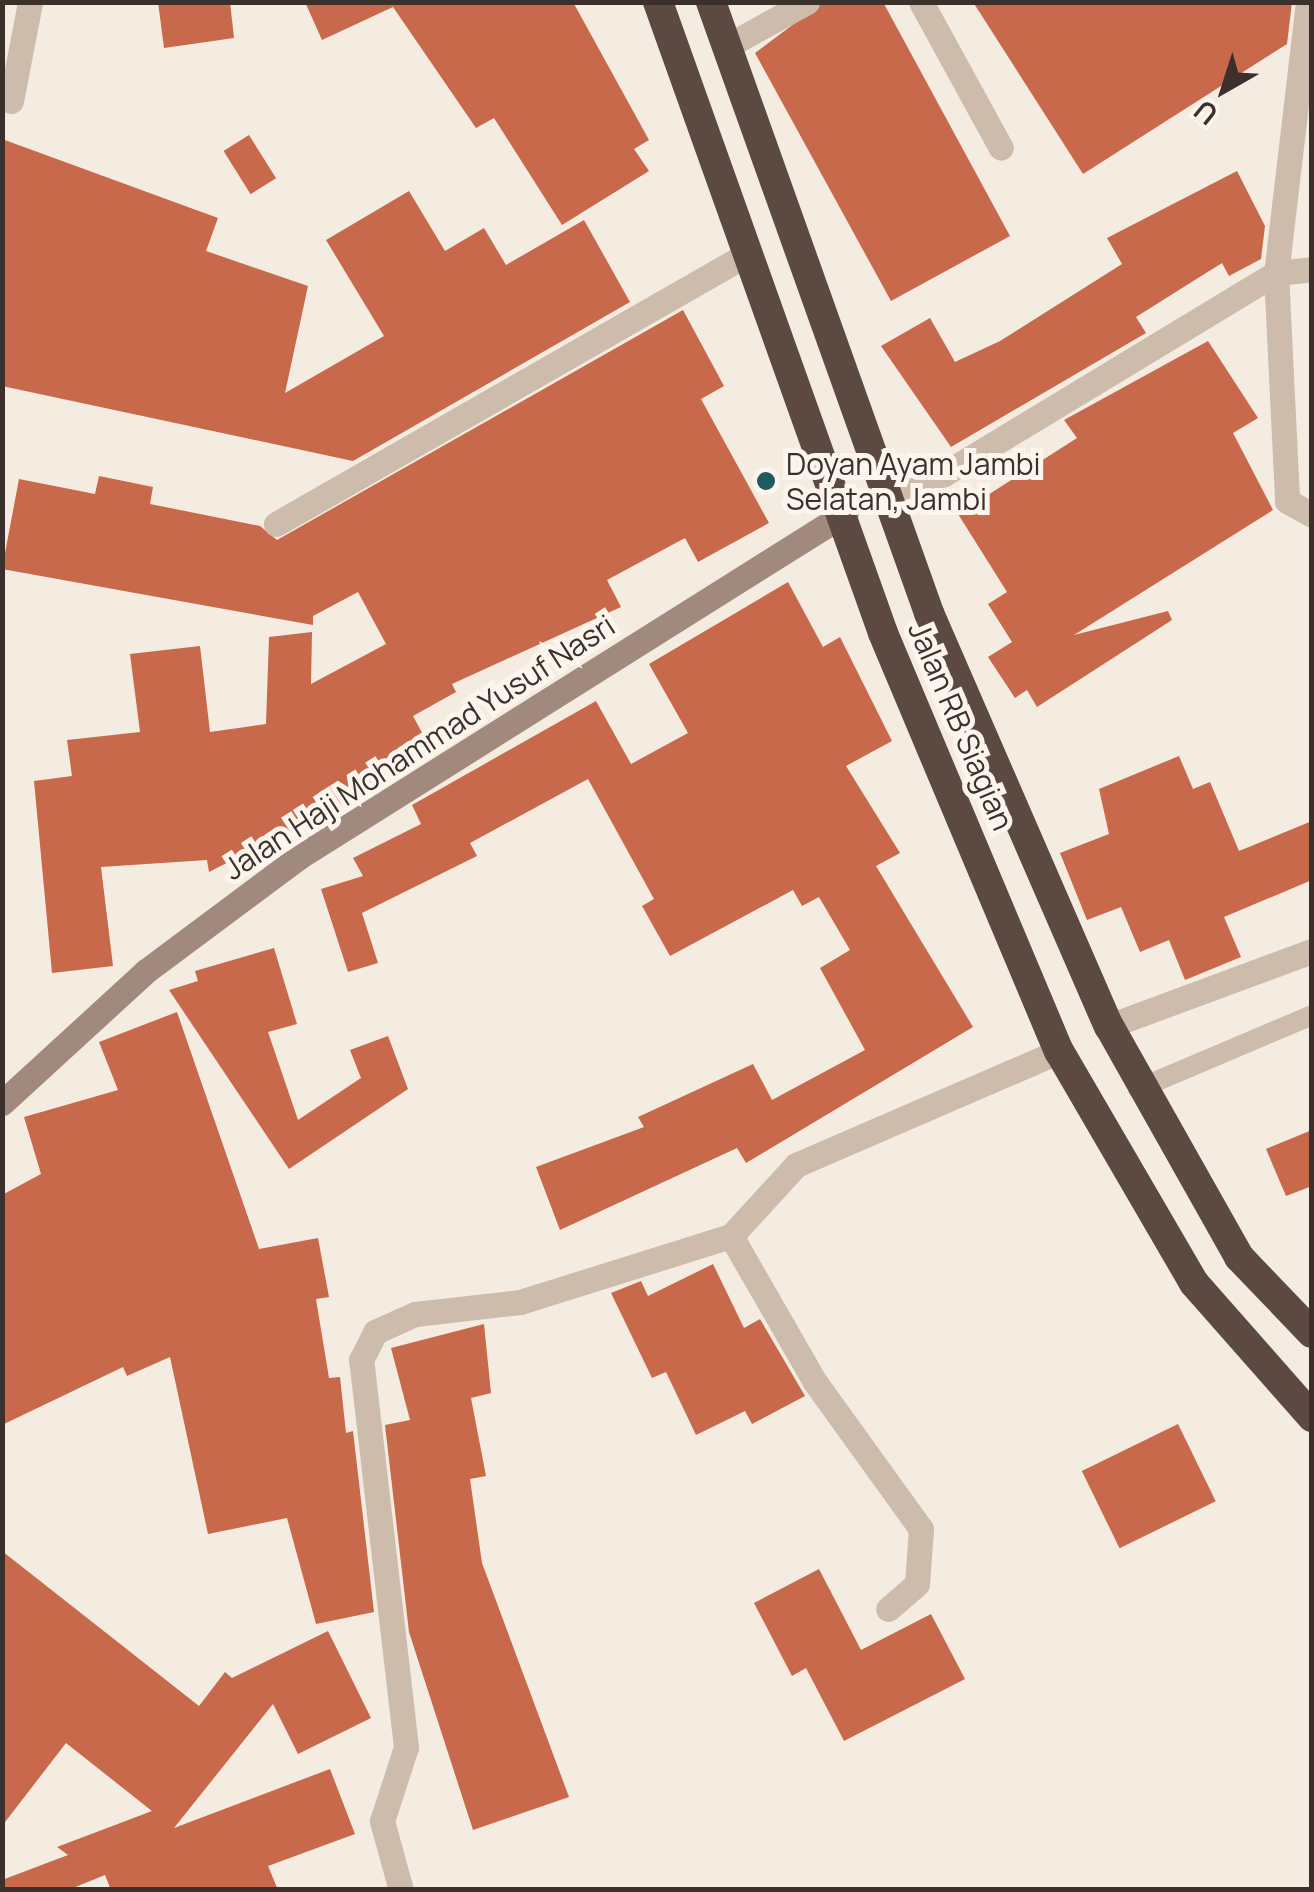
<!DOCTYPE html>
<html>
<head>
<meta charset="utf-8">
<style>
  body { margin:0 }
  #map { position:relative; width:1314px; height:1892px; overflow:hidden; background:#f4ebe1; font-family:Manrope,sans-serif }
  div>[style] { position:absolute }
  .building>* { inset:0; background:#c8694b; transform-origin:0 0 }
  .lane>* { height:20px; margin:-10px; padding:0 10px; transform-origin:10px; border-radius:10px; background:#cdbbac }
  .street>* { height:25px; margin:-12.5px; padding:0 12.5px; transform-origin:12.5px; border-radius:12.5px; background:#cdbbac }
  .secondary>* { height:25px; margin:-12.5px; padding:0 12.5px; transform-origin:12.5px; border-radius:12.5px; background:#a18a7d }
  .highway>* { height:30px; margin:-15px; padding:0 15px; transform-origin:15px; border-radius:15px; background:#5c4a42 }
  .dots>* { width:28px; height:28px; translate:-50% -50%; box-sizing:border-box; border:5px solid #fbf5ee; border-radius:50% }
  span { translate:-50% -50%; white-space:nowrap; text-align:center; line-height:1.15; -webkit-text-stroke:10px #fbf5ee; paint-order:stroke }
  .poi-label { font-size:30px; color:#3b302b }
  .left { translate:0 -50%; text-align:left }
  .street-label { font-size:30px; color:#3b302b }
  .frame { position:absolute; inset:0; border:5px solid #3b302b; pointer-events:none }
  .north { position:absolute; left:1174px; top:40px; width:100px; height:100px; -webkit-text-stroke:8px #fbf5ee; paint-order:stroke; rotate:219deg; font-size:28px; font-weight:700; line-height:40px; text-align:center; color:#3b302b }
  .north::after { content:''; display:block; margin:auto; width:35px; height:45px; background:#3b302b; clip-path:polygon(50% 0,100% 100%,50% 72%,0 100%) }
</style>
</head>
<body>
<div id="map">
  <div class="building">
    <i style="clip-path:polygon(158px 2px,230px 2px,234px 38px,164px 48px)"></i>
    <i style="clip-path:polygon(305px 2px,573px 2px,649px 140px,634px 149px,649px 171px,562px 225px,494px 118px,476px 128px,393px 7px,322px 40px)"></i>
    <i style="clip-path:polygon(823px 2px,883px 2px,1010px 236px,891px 301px,755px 53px)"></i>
    <i style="clip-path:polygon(973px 2px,1292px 2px,1287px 44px,1083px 174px)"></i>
    <i style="left:249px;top:135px;width:51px;height:30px;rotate:58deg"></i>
    <i style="clip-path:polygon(2px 139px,218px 218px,206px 251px,308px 286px,285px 393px,384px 336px,326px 240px,409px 191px,445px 251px,484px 228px,506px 265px,584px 220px,630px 302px,353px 461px,2px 386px)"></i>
    <i style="clip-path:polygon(1237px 171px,1265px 226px,1261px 259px,1229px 276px,1222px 263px,1136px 317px,1146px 333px,951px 447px,881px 346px,930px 318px,955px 362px,1000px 341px,1122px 264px,1107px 238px)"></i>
    <i style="clip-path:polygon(683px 310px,724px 386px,701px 399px,769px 523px,698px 562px,685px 538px,607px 580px,621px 607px,452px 684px,456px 692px,413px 716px,433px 753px,397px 776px,209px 872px,207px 860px,101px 867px,113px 966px,52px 973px,34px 781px,72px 776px,67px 740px,140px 732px,130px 654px,200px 646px,210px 732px,266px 724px,269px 637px,312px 632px,311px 684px,386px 644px,358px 592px,313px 616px,313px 625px,2px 569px,19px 479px,95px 494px,99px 476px,153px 487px,150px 504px,260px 526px,277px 540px)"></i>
    <i style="clip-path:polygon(1208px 341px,1258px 418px,1233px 433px,1273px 510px,1074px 635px,1168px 611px,1172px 620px,1037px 707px,1027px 690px,1015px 698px,988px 657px,1012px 642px,988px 604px,1007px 592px,958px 514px,1077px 438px,1064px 420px)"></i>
    <i style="clip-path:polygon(788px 582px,823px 647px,840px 637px,892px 741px,846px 766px,900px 853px,876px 866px,973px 1027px,746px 1163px,737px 1148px,560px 1230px,536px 1167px,644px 1127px,638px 1117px,753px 1064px,772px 1100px,865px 1050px,820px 968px,850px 950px,819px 897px,802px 906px,793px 890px,670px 956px,642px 906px,654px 899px,588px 779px,470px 843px,477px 856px,362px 913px,378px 963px,348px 972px,321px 889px,363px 876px,353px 858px,421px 824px,412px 805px,596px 701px,631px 764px,688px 733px,649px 664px)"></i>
    <i style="clip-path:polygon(1179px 756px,1193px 789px,1210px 782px,1239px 851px,1312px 821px,1312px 880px,1224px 917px,1241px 957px,1185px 980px,1169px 940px,1140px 952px,1121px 907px,1087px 920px,1060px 853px,1109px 834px,1099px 789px)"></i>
    <i style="clip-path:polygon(274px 948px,297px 1024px,268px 1032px,298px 1120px,361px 1078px,350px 1050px,388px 1036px,408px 1089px,289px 1169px,169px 990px,198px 981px,195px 971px)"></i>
    <i style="clip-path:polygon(177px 1012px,259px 1249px,318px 1238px,329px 1297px,316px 1299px,329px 1378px,340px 1377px,346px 1433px,353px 1431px,374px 1612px,316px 1624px,287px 1518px,208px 1534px,170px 1357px,127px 1376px,123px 1367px,2px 1425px,2px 1195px,41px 1174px,24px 1117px,118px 1090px,99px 1042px)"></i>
    <i style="clip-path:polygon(1312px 1130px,1312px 1186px,1286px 1196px,1266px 1149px)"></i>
    <i style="clip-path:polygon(713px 1264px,744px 1328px,760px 1319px,805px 1396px,752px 1424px,745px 1411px,696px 1435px,666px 1372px,652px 1378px,611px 1293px,641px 1281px,648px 1296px)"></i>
    <i style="clip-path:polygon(484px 1324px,491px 1393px,471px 1398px,486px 1476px,470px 1479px,482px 1563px,569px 1797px,473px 1830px,409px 1632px,385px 1425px,410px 1420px,391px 1348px)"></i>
    <i style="left:1178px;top:1424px;width:86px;height:107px;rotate:64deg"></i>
    <i style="clip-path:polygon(2px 1551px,199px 1706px,225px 1672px,232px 1678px,328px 1631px,371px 1718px,298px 1754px,273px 1704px,174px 1828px,330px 1769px,355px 1834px,268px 1866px,278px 1890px,111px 1890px,105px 1875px,68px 1890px,2px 1890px,2px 1880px,68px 1855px,57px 1847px,152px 1811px,66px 1743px,2px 1826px)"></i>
    <i style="clip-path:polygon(819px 1569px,861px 1650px,931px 1614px,965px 1679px,844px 1741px,806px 1668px,792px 1676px,754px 1603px)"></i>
  </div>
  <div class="lane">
    <i style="left:1138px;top:1089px;width:189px;rotate:-23deg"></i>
  </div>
  <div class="street">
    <i style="left:921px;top:2px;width:166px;rotate:61.3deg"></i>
    <i style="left:1308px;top:2px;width:273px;rotate:96.7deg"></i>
    <i style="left:1276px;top:273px;width:228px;rotate:87.2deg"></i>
    <i style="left:1287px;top:501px;width:29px;rotate:29deg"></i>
    <i style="left:729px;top:45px;width:89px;rotate:-28.9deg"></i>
    <i style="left:11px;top:101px;width:101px;rotate:-79.1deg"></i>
    <i style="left:886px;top:492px;width:61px;rotate:-17.2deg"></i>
    <i style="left:944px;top:474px;width:388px;rotate:-31.2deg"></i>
    <i style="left:1276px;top:273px;width:36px;rotate:-6deg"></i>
    <i style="left:276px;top:524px;width:545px;rotate:-29.81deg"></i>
    <i style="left:1109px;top:1026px;width:216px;rotate:-20.3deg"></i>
    <i style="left:731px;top:1236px;width:168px;rotate:60.1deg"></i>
    <i style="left:815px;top:1382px;width:181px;rotate:54.2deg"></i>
    <i style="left:921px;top:1529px;width:55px;rotate:94.2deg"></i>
    <i style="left:917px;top:1584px;width:38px;rotate:139deg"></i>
    <i style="left:401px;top:1890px;width:72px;rotate:-105.4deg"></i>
    <i style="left:382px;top:1821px;width:78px;rotate:-72deg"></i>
    <i style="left:406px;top:1747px;width:390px;rotate:-96.6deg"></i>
    <i style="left:361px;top:1360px;width:31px;rotate:-63deg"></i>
    <i style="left:375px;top:1332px;width:44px;rotate:-24.2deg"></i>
    <i style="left:415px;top:1314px;width:106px;rotate:-6.5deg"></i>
    <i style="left:520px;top:1302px;width:221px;rotate:-17.4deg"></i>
    <i style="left:731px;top:1236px;width:96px;rotate:-47.5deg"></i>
    <i style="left:796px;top:1165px;width:287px;rotate:-23.4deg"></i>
  </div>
  <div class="secondary">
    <i style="left:2px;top:1103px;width:195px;rotate:-42.5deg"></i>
    <i style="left:146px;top:971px;width:191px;rotate:-36.7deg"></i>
    <i style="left:299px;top:857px;width:646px;rotate:-32.17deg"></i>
  </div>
  <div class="highway">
    <i style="left:658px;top:2px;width:670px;rotate:70.37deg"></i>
    <i style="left:883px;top:633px;width:454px;rotate:67.2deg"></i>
    <i style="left:1059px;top:1051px;width:268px;rotate:59.8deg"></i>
    <i style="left:1194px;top:1283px;width:179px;rotate:48.6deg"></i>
    <i style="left:711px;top:2px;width:649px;rotate:70.36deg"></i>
    <i style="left:929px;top:613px;width:451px;rotate:66.5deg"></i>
    <i style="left:1109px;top:1026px;width:265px;rotate:60.6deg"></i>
    <i style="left:1239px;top:1257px;width:105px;rotate:46.2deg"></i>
  </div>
  <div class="dots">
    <i style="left:766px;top:481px;background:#1f5a5e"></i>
  </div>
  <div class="poi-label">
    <span class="left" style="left:786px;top:481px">Doyan Ayam Jambi<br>Selatan, Jambi</span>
  </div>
  <div class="street-label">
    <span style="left:961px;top:726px;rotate:67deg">Jalan RB Siagian</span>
    <span style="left:419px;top:747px;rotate:-33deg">Jalan Haji Mohammad Yusuf Nasri</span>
  </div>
  <div class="frame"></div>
  <div class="north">U</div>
</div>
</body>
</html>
